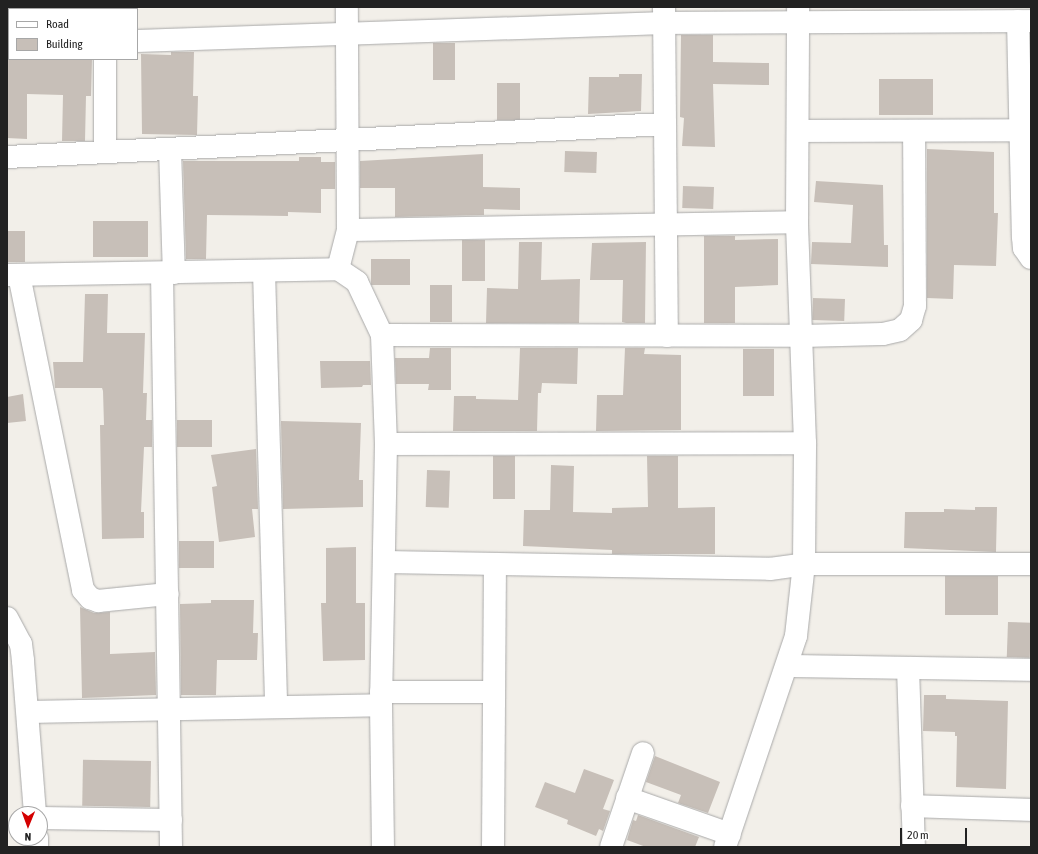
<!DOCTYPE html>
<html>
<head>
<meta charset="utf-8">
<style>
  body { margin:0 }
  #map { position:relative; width:1038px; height:854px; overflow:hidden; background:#f2efe9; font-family:"Asap Condensed",sans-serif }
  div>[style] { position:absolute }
  .building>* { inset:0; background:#c7bfb8; transform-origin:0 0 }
  .roads { filter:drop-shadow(0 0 1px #a9a9a9) drop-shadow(0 0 1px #a9a9a9) }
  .minor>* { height:22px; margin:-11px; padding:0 11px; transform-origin:11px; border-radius:11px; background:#fff }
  span { translate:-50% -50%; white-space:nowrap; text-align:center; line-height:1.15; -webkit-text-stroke:3px #fff; paint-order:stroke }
  .frame { position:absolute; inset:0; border:8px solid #222; pointer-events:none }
  .legend { position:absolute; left:8px; top:8px; width:130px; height:52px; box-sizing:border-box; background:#fff; border:1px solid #a7a7a7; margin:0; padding:5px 7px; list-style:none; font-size:12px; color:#222 }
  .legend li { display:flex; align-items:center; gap:8px; height:20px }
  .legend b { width:20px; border:1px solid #a7a7a7 }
  .north { position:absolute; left:8px; top:806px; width:40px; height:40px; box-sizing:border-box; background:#fff; border:1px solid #a7a7a7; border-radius:50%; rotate:181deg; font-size:11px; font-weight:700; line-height:16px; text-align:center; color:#222 }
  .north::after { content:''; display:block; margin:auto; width:14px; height:18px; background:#d40000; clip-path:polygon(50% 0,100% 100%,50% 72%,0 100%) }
  .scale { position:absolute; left:900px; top:828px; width:67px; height:18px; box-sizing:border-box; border:2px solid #222; border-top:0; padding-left:5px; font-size:12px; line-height:14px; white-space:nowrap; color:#222; -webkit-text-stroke:3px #fff; paint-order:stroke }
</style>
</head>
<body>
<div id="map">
  <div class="building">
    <i style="clip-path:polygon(681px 35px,713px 35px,713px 62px,769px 63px,769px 85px,713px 84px,715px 147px,682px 146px,684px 118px,680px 117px)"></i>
    <i style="left:433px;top:43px;width:22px;height:37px"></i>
    <i style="clip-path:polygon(171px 52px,194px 52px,193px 96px,198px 96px,197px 135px,142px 134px,141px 54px,171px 55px)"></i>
    <i style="clip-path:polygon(92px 59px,91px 96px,86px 96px,85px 141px,62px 141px,63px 95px,27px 94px,27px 139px,7px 138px,7px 60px)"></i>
    <i style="clip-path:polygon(619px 74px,642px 74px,641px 111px,588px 114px,589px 77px,619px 77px)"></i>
    <i style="left:879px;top:79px;width:54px;height:36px"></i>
    <i style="left:497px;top:83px;width:23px;height:37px"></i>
    <i style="clip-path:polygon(927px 149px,994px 152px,994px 213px,998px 213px,996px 266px,954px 265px,953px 299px,927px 298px)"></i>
    <i style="left:565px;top:151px;width:32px;height:21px;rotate:2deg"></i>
    <i style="clip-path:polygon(483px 154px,483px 187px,520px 188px,520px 210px,484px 209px,484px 215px,395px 217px,395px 188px,360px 188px,360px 161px)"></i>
    <i style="clip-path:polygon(299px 157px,321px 157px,321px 162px,335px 162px,335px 189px,321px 189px,321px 213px,288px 212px,288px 216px,207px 215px,206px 259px,186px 259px,183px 161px,299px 161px)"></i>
    <i style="clip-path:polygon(816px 181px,883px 185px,884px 245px,888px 245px,888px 267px,811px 264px,812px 242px,851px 243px,853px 205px,814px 202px)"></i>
    <i style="left:683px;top:186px;width:31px;height:22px;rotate:2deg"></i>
    <i style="left:93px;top:221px;width:55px;height:36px"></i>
    <i style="left:7px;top:231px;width:18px;height:31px"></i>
    <i style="clip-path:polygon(704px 236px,735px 236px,735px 240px,778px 239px,778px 285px,735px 287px,735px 323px,704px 323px)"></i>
    <i style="left:462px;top:240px;width:23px;height:41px"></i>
    <i style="clip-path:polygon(519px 242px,542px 242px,541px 280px,580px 279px,579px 323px,486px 323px,487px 288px,518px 289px)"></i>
    <i style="clip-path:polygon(646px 242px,645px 323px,626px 323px,622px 322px,623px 280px,590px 280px,592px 243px)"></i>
    <i style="left:410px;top:259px;width:26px;height:39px;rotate:90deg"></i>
    <i style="left:430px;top:285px;width:22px;height:37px"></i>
    <i style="clip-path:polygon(85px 294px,108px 294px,107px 333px,145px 333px,143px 393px,147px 393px,146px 420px,152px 420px,152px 447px,144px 447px,141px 512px,144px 512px,144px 538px,102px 539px,100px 425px,104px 425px,103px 391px,102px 388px,55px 388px,53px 362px,83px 362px)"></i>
    <i style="left:813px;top:298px;width:32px;height:22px;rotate:2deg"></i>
    <i style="clip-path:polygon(430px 348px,451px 348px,451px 390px,428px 390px,429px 384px,396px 384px,395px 358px,429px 358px)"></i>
    <i style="clip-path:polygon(520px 348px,578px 348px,577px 384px,542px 383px,541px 393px,538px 393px,537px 431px,453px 431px,454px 396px,476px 396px,476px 399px,518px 400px)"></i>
    <i style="clip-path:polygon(625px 348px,645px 348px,644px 354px,681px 355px,681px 430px,596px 431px,597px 395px,623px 395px)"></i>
    <i style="left:774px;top:349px;width:47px;height:31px;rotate:90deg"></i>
    <i style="clip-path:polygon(320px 361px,370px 361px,371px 385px,363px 385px,362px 387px,321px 388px)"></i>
    <i style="clip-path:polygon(23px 394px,26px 421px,7px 423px,7px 397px)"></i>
    <i style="left:177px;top:420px;width:35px;height:27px"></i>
    <i style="clip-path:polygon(281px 421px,361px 423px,359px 480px,363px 480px,363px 507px,283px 509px)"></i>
    <i style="clip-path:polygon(256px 449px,258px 509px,252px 509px,255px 537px,219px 542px,212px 487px,217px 486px,211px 455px)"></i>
    <i style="left:493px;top:456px;width:22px;height:43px"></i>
    <i style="clip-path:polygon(647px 456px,678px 456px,678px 508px,715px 507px,715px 554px,612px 554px,612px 550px,523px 546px,524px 510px,550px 510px,551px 465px,574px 466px,573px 512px,612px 513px,612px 508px,648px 507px)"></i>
    <i style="left:427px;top:470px;width:23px;height:37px;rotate:2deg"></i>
    <i style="clip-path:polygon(975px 507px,997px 507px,996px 552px,904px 548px,905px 512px,944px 512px,944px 509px,975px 510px)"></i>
    <i style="left:179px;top:541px;width:35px;height:27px"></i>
    <i style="clip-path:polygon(356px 547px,356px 603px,365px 603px,365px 660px,323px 661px,321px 603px,326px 603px,326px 548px)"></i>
    <i style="left:945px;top:576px;width:53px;height:39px"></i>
    <i style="clip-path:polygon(211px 600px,254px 600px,253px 633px,258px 633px,257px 660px,217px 660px,216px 695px,181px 695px,180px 604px,211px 603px)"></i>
    <i style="clip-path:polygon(80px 607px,94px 613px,110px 612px,110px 654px,155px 652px,156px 695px,82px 698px)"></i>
    <i style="left:1008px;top:622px;width:23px;height:35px;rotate:2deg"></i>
    <i style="clip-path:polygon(924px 695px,946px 695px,946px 699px,1008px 701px,1006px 789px,956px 787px,957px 736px,955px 736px,955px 732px,923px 731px)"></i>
    <i style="clip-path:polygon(655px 756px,720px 782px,708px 813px,678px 803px,681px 795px,646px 782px)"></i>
    <i style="left:151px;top:761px;width:46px;height:68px;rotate:91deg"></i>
    <i style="clip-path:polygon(584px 769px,614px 780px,603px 809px,610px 811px,603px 831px,599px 829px,596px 836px,567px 824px,568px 820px,535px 807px,545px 782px,575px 793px)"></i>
    <i style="clip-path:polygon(638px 815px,699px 837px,695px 847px,646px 847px,627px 840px,633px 820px,636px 821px)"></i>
  </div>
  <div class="roads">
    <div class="minor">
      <i style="left:664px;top:7px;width:329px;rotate:89.5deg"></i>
      <i style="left:106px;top:9px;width:2px;rotate:-90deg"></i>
      <i style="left:1018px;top:21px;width:216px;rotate:88.7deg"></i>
      <i style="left:1023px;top:237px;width:11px;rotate:85deg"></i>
      <i style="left:1024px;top:248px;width:12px;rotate:55deg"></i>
      <i style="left:137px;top:41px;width:528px;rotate:-1.95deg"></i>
      <i style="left:665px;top:23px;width:366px;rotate:-0.3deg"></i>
      <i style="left:7px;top:45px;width:2px"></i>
      <i style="left:105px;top:59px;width:93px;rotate:90deg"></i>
      <i style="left:798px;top:131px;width:233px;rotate:-0.2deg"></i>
      <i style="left:170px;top:149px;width:124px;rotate:88.2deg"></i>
      <i style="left:7px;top:157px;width:659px;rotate:-2.87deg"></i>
      <i style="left:348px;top:230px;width:449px;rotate:-1deg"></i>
      <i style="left:338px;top:269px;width:40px;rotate:-75.6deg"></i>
      <i style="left:348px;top:230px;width:223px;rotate:-90.3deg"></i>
      <i style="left:264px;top:271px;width:436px;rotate:88.4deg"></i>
      <i style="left:162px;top:273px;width:574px;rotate:89.1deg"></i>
      <i style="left:7px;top:275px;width:331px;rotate:-1deg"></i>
      <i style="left:338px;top:269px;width:23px;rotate:34deg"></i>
      <i style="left:357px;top:282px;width:59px;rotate:64.7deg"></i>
      <i style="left:382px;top:335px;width:109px;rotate:87.9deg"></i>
      <i style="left:386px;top:444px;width:261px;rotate:91.1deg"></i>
      <i style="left:381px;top:705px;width:142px;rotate:89.2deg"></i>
      <i style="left:19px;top:275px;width:321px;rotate:78.5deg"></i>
      <i style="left:83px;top:590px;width:11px;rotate:49deg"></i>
      <i style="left:90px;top:598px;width:9px;rotate:21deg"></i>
      <i style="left:98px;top:601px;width:70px;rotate:-5.7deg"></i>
      <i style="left:382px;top:335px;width:420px;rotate:0.1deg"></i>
      <i style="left:802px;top:336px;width:81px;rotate:-1.4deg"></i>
      <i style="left:883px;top:334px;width:17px;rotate:-13deg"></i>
      <i style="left:900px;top:330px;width:15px;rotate:-42deg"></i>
      <i style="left:911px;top:320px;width:15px;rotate:-74deg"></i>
      <i style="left:915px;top:306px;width:173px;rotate:-90.3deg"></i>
      <i style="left:386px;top:444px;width:419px;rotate:-0.1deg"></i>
      <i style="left:385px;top:562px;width:385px;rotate:1deg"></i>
      <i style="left:770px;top:569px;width:34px;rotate:-8deg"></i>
      <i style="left:804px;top:564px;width:227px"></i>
      <i style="left:7px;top:618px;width:30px;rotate:62deg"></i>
      <i style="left:21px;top:644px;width:17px;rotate:83deg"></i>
      <i style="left:23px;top:661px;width:153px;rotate:85.5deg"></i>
      <i style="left:787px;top:666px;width:244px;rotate:0.9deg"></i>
      <i style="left:908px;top:668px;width:179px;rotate:88.1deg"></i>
      <i style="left:381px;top:692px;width:113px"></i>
      <i style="left:28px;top:712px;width:353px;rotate:-1.1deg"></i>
      <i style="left:627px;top:798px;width:109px;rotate:19.3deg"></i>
      <i style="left:912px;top:806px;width:119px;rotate:1.9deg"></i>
      <i style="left:40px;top:818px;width:131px;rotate:0.9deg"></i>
      <i style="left:37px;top:838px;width:9px;rotate:90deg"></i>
      <i style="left:493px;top:847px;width:283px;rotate:-89.6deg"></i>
      <i style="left:611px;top:847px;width:99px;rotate:-71.2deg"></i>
      <i style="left:725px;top:847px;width:223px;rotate:-71.4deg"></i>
      <i style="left:796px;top:636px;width:72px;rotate:-83.7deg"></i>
      <i style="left:804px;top:564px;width:121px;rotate:-89.5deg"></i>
      <i style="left:805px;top:443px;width:221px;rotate:-92.1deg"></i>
      <i style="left:797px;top:222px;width:214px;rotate:-89.7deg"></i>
    </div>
  </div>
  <div class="frame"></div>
  <ul class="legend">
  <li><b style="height:5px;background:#fff"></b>Road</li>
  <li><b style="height:11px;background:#c7bfb8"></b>Building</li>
  </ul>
  <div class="north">N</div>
  <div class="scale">20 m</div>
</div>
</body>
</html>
